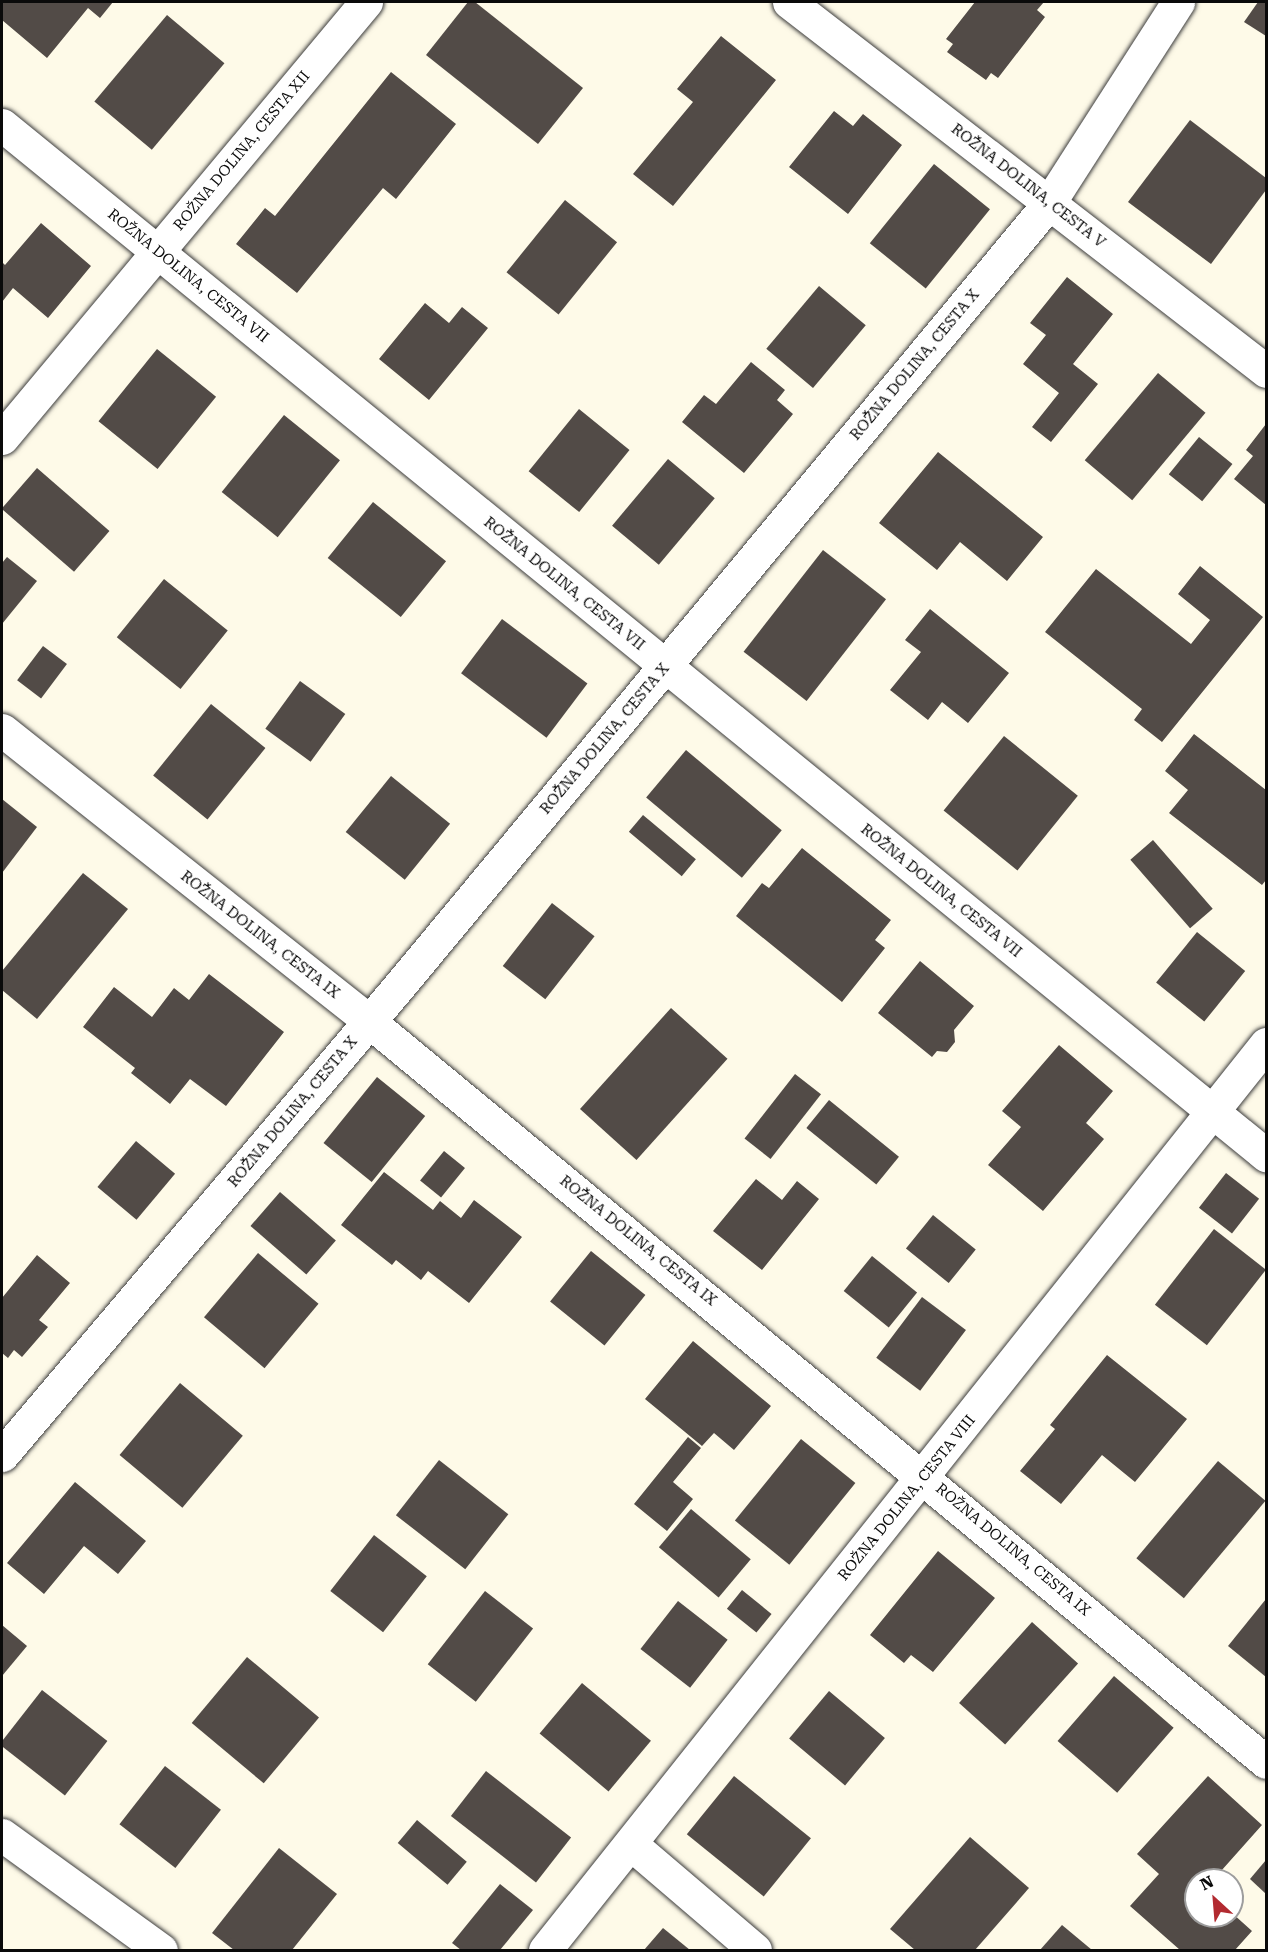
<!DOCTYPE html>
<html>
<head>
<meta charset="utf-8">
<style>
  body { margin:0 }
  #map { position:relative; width:1268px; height:1952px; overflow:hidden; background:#fefae8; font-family:"Roboto Serif",serif }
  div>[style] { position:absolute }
  .building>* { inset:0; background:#524b47; transform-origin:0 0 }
  .roads { filter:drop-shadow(0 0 2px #3d3d3d) drop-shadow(0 0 2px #3d3d3d) }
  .minor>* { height:33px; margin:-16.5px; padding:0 16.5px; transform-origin:16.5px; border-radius:16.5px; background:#fff }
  span { translate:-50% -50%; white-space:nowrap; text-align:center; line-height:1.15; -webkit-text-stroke:6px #fff; paint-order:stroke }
  .street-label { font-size:15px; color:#0a0a0a }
  .frame { position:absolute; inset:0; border:3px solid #0a0a0a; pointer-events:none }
  .north { position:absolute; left:1184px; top:1868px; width:60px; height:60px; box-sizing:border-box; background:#fff; border:2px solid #9d9d9d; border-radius:50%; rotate:334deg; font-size:16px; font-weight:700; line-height:24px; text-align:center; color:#0a0a0a }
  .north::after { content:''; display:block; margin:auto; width:21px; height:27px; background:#b22a30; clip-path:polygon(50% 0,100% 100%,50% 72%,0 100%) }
</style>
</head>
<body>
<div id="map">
  <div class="building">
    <i style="clip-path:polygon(2px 2px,113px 2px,100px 18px,88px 8px,47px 58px,2px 20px)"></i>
    <i style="clip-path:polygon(468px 2px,475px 2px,583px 88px,538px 144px,426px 55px)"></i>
    <i style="clip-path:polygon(975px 2px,1044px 2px,1037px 10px,1045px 17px,998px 78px,991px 73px,986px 80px,947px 52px,953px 44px,946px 39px)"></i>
    <i style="clip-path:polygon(1258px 2px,1266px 2px,1266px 36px,1244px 22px)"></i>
    <i style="left:167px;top:15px;width:75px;height:113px;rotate:40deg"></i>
    <i style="clip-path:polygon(721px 36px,776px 80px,673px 206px,633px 174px,693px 102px,677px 89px)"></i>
    <i style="clip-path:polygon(391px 72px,456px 124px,396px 199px,383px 188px,297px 293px,236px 244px,265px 208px,275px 216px)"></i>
    <i style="clip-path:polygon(834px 111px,853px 126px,863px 114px,902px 145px,848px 214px,789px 167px)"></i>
    <i style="clip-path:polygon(1190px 120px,1266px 178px,1266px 190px,1211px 264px,1128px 202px)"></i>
    <i style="left:934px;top:164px;width:72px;height:102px;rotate:39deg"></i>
    <i style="left:565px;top:200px;width:67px;height:93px;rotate:39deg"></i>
    <i style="clip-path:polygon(41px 223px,91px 266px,48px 318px,13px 288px,2px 302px,2px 262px,5px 265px)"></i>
    <i style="clip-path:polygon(1067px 277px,1113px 314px,1073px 364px,1098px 384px,1051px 442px,1032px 427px,1059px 393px,1023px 364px,1046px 335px,1030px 323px)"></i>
    <i style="left:819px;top:286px;width:61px;height:82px;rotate:40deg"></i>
    <i style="clip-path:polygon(425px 303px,449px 323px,462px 307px,488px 328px,429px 400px,379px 359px)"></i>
    <i style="left:157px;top:349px;width:76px;height:93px;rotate:39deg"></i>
    <i style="clip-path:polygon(751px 362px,785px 390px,777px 400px,793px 414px,744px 473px,682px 422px,704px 395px,716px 404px)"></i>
    <i style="left:1158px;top:373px;width:62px;height:114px;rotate:40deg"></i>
    <i style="left:579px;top:409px;width:65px;height:80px;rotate:39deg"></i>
    <i style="left:284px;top:415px;width:72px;height:99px;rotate:39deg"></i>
    <i style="clip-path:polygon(1266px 424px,1266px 505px,1234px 479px,1253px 456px,1246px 450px)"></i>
    <i style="left:1199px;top:437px;width:43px;height:48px;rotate:39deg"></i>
    <i style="clip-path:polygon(938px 452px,1043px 537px,1007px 581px,960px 542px,937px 570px,879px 523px)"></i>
    <i style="left:668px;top:459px;width:61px;height:87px;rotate:40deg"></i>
    <i style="left:37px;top:468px;width:96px;height:54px;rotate:41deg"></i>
    <i style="left:373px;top:502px;width:94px;height:72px;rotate:39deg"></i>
    <i style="left:823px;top:550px;width:80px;height:129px;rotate:38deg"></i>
    <i style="clip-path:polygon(7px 557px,37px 581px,2px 624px,2px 563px)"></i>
    <i style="clip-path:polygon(1200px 566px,1263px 617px,1162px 742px,1134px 720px,1142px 709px,1045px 632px,1096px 569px,1191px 644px,1210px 620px,1178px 594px)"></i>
    <i style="left:164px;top:579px;width:82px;height:75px;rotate:39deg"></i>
    <i style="clip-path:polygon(930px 609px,1009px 673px,968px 723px,942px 702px,928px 720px,890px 690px,921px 652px,905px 640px)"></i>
    <i style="left:502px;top:619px;width:107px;height:68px;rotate:37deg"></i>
    <i style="left:43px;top:646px;width:30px;height:43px;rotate:37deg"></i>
    <i style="left:300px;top:681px;width:56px;height:59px;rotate:36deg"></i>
    <i style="left:211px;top:704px;width:70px;height:92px;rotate:39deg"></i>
    <i style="clip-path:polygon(1194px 734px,1266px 790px,1266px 880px,1262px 885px,1169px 813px,1188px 790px,1165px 771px)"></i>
    <i style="left:1004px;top:736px;width:95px;height:96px;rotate:39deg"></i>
    <i style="left:686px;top:750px;width:125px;height:62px;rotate:40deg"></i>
    <i style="left:391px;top:776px;width:76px;height:72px;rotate:39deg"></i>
    <i style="clip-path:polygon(2px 799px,37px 827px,2px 873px)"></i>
    <i style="left:643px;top:815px;width:69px;height:22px;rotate:40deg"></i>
    <i style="left:1153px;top:840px;width:91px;height:30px;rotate:49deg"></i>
    <i style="clip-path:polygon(802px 848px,891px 920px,875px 940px,885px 948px,842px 1002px,736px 916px,762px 883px,769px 888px)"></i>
    <i style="clip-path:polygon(83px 873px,128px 909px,37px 1019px,2px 990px,2px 971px)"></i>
    <i style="left:552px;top:903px;width:54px;height:80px;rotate:38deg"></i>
    <i style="left:1197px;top:932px;width:62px;height:65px;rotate:39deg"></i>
    <i style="clip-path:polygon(920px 961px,974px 1006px,954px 1030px,955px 1042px,947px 1052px,937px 1051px,932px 1057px,878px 1013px)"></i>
    <i style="clip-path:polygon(209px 974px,284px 1032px,226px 1106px,190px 1079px,170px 1104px,131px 1073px,135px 1068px,83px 1027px,114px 987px,152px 1017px,174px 988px,189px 1000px)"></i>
    <i style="left:671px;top:1008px;width:76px;height:136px;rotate:42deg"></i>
    <i style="clip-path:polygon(1059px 1045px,1113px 1091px,1086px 1123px,1104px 1139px,1043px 1211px,988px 1165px,1021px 1127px,1002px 1111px)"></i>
    <i style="left:795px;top:1074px;width:33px;height:82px;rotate:38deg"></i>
    <i style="left:377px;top:1077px;width:62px;height:85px;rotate:39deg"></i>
    <i style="left:829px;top:1100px;width:90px;height:36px;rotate:39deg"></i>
    <i style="left:136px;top:1141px;width:51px;height:60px;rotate:40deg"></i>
    <i style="left:444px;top:1151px;width:27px;height:38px;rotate:39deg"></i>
    <i style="clip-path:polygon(384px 1172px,433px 1210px,440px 1201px,461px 1218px,474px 1200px,522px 1237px,469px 1303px,428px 1271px,421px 1280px,396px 1260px,392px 1265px,341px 1225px)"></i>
    <i style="left:1226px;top:1173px;width:42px;height:44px;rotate:38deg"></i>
    <i style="clip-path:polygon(756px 1179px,782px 1200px,797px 1181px,819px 1199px,762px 1270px,713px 1231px)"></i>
    <i style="left:280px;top:1192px;width:74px;height:45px;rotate:41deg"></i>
    <i style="left:933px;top:1215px;width:55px;height:43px;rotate:39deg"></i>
    <i style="left:1214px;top:1229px;width:66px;height:96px;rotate:38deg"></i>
    <i style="left:591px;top:1251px;width:70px;height:65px;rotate:39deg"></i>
    <i style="left:258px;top:1253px;width:79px;height:84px;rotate:40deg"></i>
    <i style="clip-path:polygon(37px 1255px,70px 1283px,39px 1320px,48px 1327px,22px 1357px,14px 1350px,8px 1358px,2px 1353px,2px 1298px)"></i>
    <i style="left:872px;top:1256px;width:58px;height:45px;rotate:39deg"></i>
    <i style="left:922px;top:1297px;width:55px;height:76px;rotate:37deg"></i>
    <i style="clip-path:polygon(693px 1341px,771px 1406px,734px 1450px,714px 1433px,702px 1446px,645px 1399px)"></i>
    <i style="clip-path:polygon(1107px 1355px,1187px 1419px,1135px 1482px,1102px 1455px,1061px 1504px,1020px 1471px,1055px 1429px,1050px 1425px)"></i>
    <i style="left:180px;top:1383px;width:82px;height:94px;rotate:40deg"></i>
    <i style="clip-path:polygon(688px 1437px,701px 1448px,673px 1482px,693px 1499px,667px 1531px,634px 1504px)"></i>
    <i style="left:801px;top:1439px;width:70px;height:105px;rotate:39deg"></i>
    <i style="left:439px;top:1460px;width:88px;height:70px;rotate:38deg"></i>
    <i style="left:1218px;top:1461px;width:62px;height:127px;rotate:40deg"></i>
    <i style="clip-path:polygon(75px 1482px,146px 1541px,118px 1574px,84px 1546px,44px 1594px,7px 1563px)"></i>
    <i style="left:691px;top:1509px;width:78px;height:50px;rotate:40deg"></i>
    <i style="left:374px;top:1535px;width:67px;height:71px;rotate:38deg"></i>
    <i style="clip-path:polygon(938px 1551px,995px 1598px,933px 1672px,911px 1655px,904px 1663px,870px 1635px)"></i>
    <i style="left:742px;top:1590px;width:38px;height:24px;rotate:39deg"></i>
    <i style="left:485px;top:1591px;width:61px;height:93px;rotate:38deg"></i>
    <i style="clip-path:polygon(1266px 1599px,1266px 1677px,1228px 1646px)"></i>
    <i style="left:678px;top:1601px;width:63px;height:61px;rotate:38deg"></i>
    <i style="left:1032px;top:1622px;width:62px;height:109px;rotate:42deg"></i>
    <i style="clip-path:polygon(2px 1625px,27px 1646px,2px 1676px)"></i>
    <i style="left:247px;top:1657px;width:94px;height:86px;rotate:40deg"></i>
    <i style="left:1114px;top:1676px;width:79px;height:86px;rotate:41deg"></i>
    <i style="left:582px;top:1683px;width:90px;height:66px;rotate:40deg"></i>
    <i style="left:42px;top:1690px;width:83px;height:69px;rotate:38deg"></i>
    <i style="left:829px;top:1691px;width:73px;height:62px;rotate:40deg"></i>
    <i style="left:165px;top:1766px;width:71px;height:74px;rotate:38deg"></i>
    <i style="left:486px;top:1771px;width:108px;height:57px;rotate:38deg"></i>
    <i style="left:734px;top:1776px;width:99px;height:75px;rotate:39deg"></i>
    <i style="clip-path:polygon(1208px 1776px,1262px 1825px,1213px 1880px,1196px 1880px,1196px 1916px,1232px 1913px,1252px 1931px,1235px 1950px,1180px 1950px,1130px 1906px,1159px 1874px,1137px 1854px)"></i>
    <i style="left:417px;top:1820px;width:65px;height:30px;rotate:40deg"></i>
    <i style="clip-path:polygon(970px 1837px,1029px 1888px,975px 1950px,915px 1950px,890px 1929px)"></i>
    <i style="clip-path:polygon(279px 1848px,337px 1894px,292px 1950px,234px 1950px,212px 1933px)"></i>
    <i style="clip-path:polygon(1266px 1860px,1266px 1894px,1250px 1879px)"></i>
    <i style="clip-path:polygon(500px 1884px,533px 1910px,500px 1950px,461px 1950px,452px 1943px)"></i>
    <i style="clip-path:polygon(1062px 1925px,1092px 1950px,1040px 1950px)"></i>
    <i style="clip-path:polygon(663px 1928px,690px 1950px,644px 1950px)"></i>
  </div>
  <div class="roads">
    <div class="minor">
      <i style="left:789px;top:2px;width:603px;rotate:37.72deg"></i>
      <i style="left:2px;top:125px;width:1631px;rotate:39.18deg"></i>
      <i style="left:2px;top:438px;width:568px;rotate:-50.14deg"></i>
      <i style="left:2px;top:730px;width:470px;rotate:38.4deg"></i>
      <i style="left:370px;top:1022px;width:1162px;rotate:39.55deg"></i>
      <i style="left:2px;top:1455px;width:608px;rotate:-49.74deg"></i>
      <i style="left:395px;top:991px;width:1024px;rotate:-50.31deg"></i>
      <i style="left:1049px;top:203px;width:239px;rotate:-57.3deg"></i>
      <i style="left:2px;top:1835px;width:196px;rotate:35.9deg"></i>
      <i style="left:631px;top:1844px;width:163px;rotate:40.5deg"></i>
      <i style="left:545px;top:1950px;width:1158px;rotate:-51.49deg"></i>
    </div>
  </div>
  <div class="street-label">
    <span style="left:242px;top:151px;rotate:-50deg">ROŽNA DOLINA, CESTA XII</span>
    <span style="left:1028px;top:186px;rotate:38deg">ROŽNA DOLINA, CESTA V</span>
    <span style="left:188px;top:276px;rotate:39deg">ROŽNA DOLINA, CESTA VII</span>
    <span style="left:915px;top:365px;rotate:-50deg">ROŽNA DOLINA, CESTA X</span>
    <span style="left:564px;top:584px;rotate:39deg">ROŽNA DOLINA, CESTA VII</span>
    <span style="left:605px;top:739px;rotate:-50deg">ROŽNA DOLINA, CESTA X</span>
    <span style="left:941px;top:891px;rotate:39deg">ROŽNA DOLINA, CESTA VII</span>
    <span style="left:260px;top:935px;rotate:38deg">ROŽNA DOLINA, CESTA IX</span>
    <span style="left:293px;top:1112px;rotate:-50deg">ROŽNA DOLINA, CESTA X</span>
    <span style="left:638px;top:1241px;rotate:39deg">ROŽNA DOLINA, CESTA IX</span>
    <span style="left:907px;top:1498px;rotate:-51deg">ROŽNA DOLINA, CESTA VIII</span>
    <span style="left:1013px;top:1550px;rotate:40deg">ROŽNA DOLINA, CESTA IX</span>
  </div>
  <div class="frame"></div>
  <div class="north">N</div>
</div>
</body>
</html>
